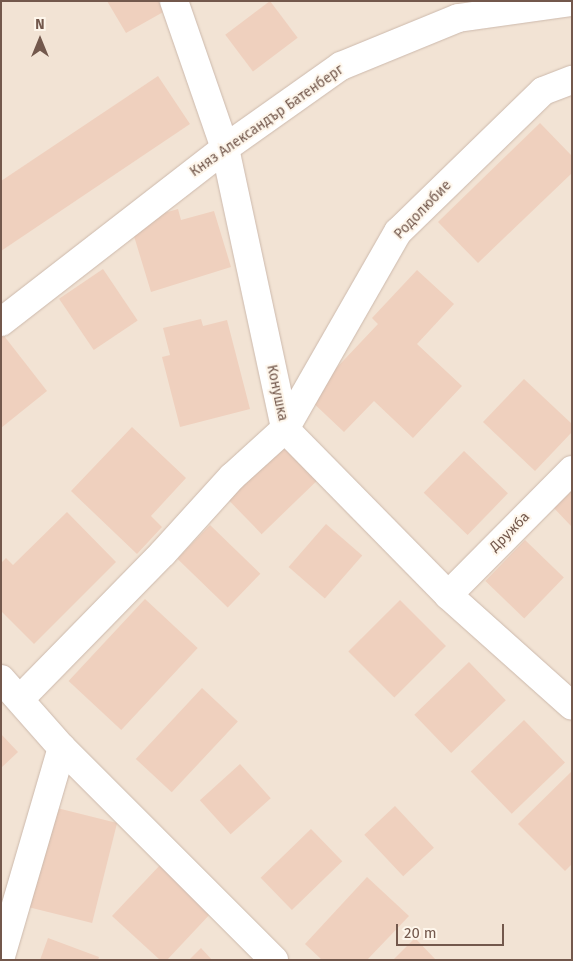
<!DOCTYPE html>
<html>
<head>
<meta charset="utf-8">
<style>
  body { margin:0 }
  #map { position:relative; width:573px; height:961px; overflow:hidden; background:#fbf2e5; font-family:"Fira Sans",sans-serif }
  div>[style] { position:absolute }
  .residential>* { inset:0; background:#f2e3d4; transform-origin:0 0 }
  .building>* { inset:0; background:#efd0be; transform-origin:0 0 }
  .roads { filter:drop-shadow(0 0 1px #ccb9ac) drop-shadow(0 0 1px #ccb9ac) }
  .minor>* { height:28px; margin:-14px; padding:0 14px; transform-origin:14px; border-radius:14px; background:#fff }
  span { translate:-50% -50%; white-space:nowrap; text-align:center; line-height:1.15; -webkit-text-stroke:4px #fef6eb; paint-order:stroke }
  .street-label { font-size:14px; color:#73584c }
  .frame { position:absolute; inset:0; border:2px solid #73584c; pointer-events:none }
  .north { position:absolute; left:15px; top:15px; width:50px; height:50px; -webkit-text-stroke:4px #fef6eb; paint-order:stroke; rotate:0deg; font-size:14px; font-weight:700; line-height:20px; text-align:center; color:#73584c }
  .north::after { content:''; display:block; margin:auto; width:18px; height:22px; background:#73584c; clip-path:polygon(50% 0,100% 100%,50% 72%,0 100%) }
  .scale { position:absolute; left:396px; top:924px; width:108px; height:22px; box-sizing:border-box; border:2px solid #73584c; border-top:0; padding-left:6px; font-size:15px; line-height:18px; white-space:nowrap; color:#73584c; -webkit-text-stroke:4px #fef6eb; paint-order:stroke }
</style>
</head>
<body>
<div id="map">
  <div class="residential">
    <i style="left:1px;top:1px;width:571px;height:959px"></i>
  </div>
  <div class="building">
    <i style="clip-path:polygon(107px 1px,160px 1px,165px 11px,126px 33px)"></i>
    <i style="left:270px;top:1px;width:46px;height:56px;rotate:53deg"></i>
    <i style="clip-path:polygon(158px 76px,190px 124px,1px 251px,1px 181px)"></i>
    <i style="clip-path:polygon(540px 123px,572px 156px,572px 173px,478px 263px,438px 222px)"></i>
    <i style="clip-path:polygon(178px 209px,181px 220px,214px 211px,231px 267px,151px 292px,130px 223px)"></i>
    <i style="left:103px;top:269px;width:62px;height:53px;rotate:56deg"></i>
    <i style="clip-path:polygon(417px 270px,454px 304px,417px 344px,462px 386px,413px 438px,374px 401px,344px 432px,308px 398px,378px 324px,372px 318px)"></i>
    <i style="clip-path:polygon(201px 319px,203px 326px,227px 320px,250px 409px,180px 427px,162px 357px,170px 355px,163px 328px)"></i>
    <i style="clip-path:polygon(1px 332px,47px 391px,1px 428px)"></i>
    <i style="clip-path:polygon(524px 379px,572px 424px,572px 432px,535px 471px,483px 422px)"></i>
    <i style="clip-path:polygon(132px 427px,186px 478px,151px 516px,162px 527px,137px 554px,71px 491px)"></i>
    <i style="left:283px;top:444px;width:50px;height:78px;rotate:46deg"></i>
    <i style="left:464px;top:451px;width:61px;height:58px;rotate:44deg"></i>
    <i style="clip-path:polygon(572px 485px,572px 527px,551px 505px)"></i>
    <i style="clip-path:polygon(67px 512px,116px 562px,34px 644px,1px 611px,1px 563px,6px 558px,13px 565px)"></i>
    <i style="left:326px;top:524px;width:48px;height:57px;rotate:41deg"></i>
    <i style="left:210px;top:525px;width:70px;height:47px;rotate:44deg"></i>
    <i style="left:525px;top:540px;width:54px;height:57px;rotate:44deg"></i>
    <i style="left:145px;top:599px;width:72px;height:112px;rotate:43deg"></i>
    <i style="left:400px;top:600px;width:65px;height:73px;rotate:45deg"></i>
    <i style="left:469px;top:662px;width:53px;height:76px;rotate:46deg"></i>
    <i style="left:202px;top:688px;width:49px;height:97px;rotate:43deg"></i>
    <i style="left:524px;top:720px;width:59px;height:74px;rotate:46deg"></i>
    <i style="clip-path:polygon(1px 734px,18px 752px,1px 768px)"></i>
    <i style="left:240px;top:764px;width:46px;height:54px;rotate:48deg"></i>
    <i style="clip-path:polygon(572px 771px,572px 864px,565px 871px,518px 824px)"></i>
    <i style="left:395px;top:806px;width:57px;height:42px;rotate:47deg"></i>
    <i style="left:53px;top:807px;width:66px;height:103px;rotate:14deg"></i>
    <i style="left:311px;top:829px;width:45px;height:70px;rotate:46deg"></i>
    <i style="clip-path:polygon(161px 864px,212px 912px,167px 960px,160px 960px,112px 916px)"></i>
    <i style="clip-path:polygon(367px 877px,409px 916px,367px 960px,322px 960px,305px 944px)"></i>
    <i style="clip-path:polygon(48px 938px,99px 957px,98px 960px,40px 960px)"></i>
    <i style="clip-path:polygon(415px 938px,436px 960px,393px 960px)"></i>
    <i style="clip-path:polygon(201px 948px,212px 960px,189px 960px)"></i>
  </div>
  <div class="roads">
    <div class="minor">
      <i style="left:174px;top:1px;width:156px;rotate:70.9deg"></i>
      <i style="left:225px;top:148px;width:287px;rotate:77.9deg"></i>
      <i style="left:285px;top:429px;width:233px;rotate:45.5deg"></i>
      <i style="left:448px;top:595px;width:166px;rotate:41.8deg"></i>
      <i style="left:1px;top:322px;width:284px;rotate:-37.8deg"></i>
      <i style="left:225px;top:148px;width:142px;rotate:-35.3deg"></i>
      <i style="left:341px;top:66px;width:126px;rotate:-22.3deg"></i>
      <i style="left:458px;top:18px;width:115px;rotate:-8deg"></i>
      <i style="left:448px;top:595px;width:176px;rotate:-45.2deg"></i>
      <i style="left:1px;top:679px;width:92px;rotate:48.5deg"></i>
      <i style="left:62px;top:748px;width:300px;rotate:45deg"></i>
      <i style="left:20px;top:699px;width:204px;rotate:-45.6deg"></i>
      <i style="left:163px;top:553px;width:103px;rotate:-47.8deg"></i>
      <i style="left:232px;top:477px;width:72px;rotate:-42.2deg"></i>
      <i style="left:285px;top:429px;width:227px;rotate:-60.2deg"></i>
      <i style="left:398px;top:232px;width:202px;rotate:-44.2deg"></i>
      <i style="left:543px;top:91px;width:31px;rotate:-21deg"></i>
      <i style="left:1px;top:956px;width:217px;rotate:-73.7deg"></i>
    </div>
  </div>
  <div class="street-label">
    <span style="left:267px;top:121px;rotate:-35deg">Княз Александър Батенберг</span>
    <span style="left:423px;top:210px;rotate:-46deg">Родолюбие</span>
    <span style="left:277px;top:393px;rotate:78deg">Конушка</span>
    <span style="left:510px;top:532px;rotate:-45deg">Дружба</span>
  </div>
  <div class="frame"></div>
  <div class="north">N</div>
  <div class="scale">20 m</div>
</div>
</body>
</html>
